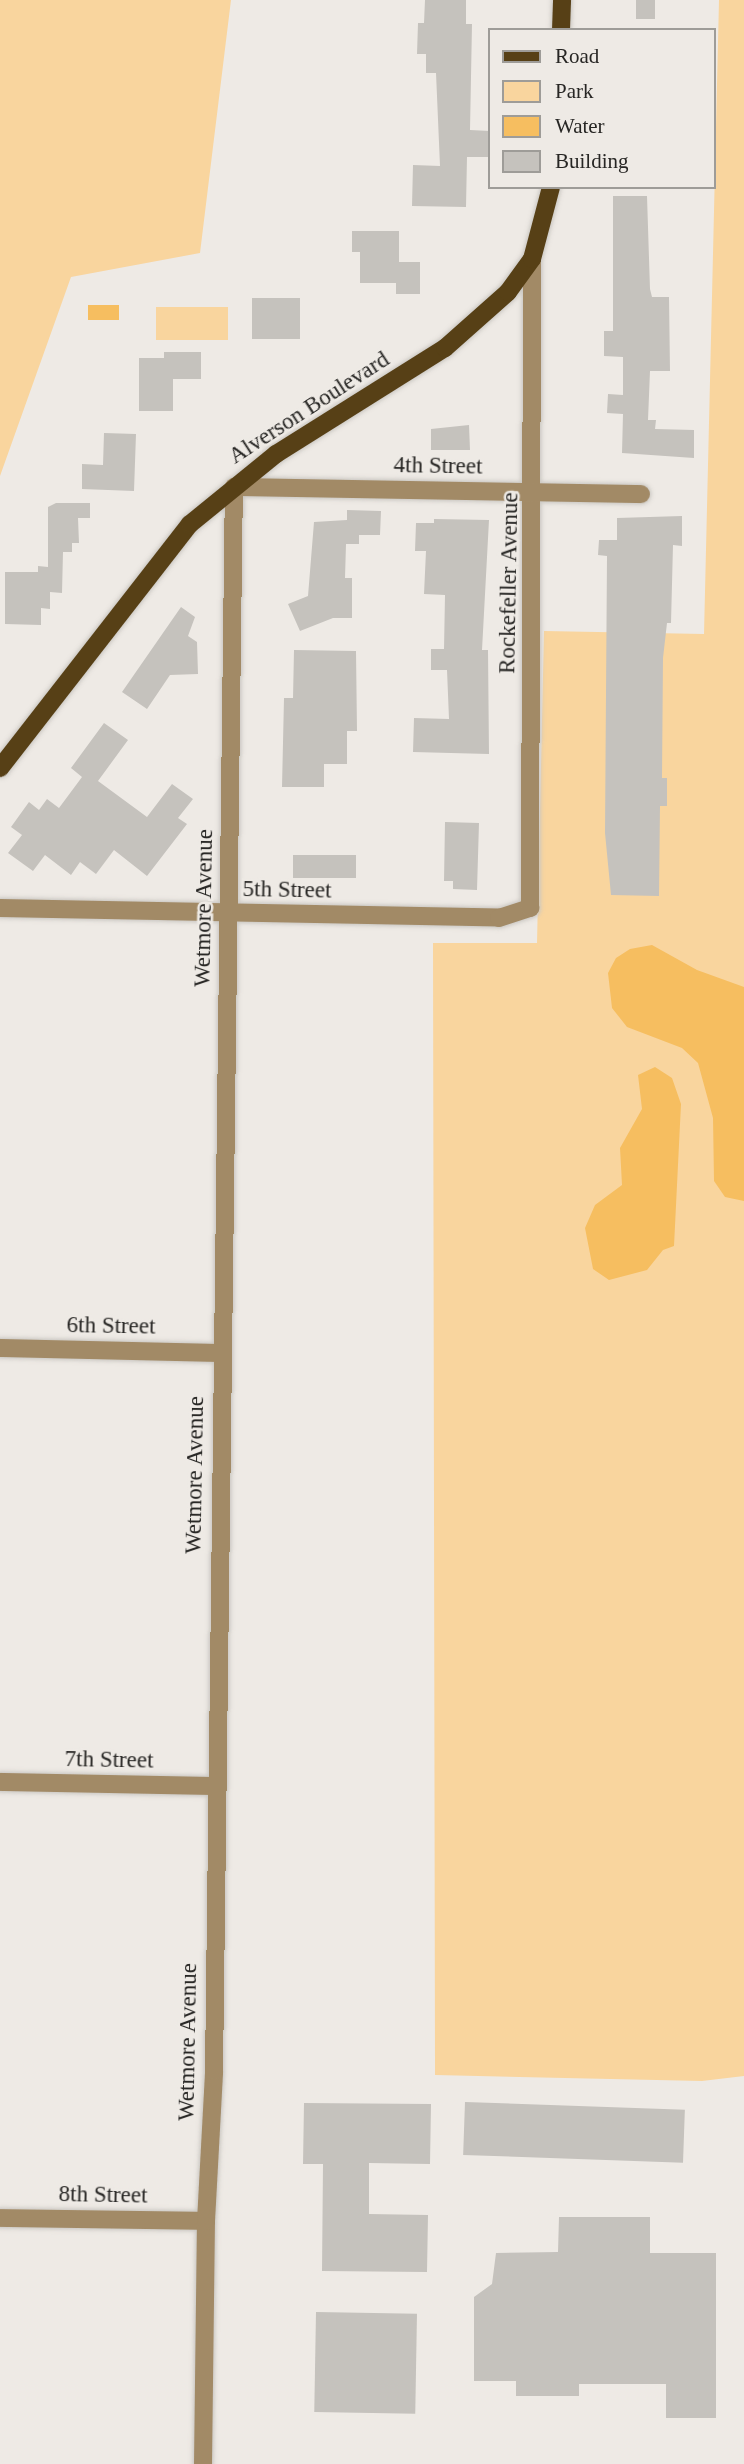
<!DOCTYPE html>
<html>
<head>
<meta charset="utf-8">
<style>
  body { margin:0 }
  #map { position:relative; width:744px; height:2464px; overflow:hidden; background:#eeeae5; font-family:Georgia,serif }
  div>[style] { position:absolute }
  .green>* { inset:0; background:#f9d59e; transform-origin:0 0 }
  .water>* { inset:0; background:#f6be60; transform-origin:0 0 }
  .building>* { inset:0; background:#c5c2bd; transform-origin:0 0 }
  .roads { filter:drop-shadow(0 0 2px #cac7c2) drop-shadow(0 0 2px #cac7c2) }
  .minor>* { height:18px; margin:-9px; padding:0 9px; transform-origin:9px; border-radius:9px; background:#a28a66 }
  .major>* { height:18px; margin:-9px; padding:0 9px; transform-origin:9px; border-radius:9px; background:#574016 }
  span { translate:-50% -50%; white-space:nowrap; text-align:center; line-height:1.15; -webkit-text-stroke:5px #eeeae5; paint-order:stroke }
  .street-label { font-size:23px; color:#272624 }
  .legend { position:absolute; left:488px; top:28px; width:228px; height:161px; box-sizing:border-box; background:#eeeae5; border:2px solid #9e9c98; margin:0; padding:9px 12px; list-style:none; font-size:21px; color:#272624 }
  .legend li { display:flex; align-items:center; gap:14px; height:35px }
  .legend b { width:35px; border:2px solid #9e9c98 }
</style>
</head>
<body>
<div id="map">
  <div class="green">
    <i style="clip-path:polygon(0 0,231px 0,200px 253px,71px 277px,0 476px)"></i>
    <i style="clip-path:polygon(719px 0,744px 0,744px 2076px,702px 2081px,435px 2075px,433px 943px,537px 943px,544px 631px,704px 634px)"></i>
    <i style="left:156px;top:307px;width:72px;height:33px"></i>
  </div>
  <div class="water">
    <i style="left:88px;top:305px;width:31px;height:15px"></i>
    <i style="clip-path:polygon(652px 945px,697px 970px,744px 987px,744px 1201px,725px 1197px,714px 1181px,713px 1118px,698px 1063px,682px 1048px,627px 1027px,612px 1008px,608px 973px,616px 958px,630px 949px)"></i>
    <i style="clip-path:polygon(655px 1067px,672px 1078px,681px 1104px,674px 1246px,663px 1250px,647px 1270px,609px 1280px,593px 1269px,585px 1228px,595px 1205px,622px 1185px,620px 1148px,642px 1109px,638px 1075px)"></i>
  </div>
  <div class="building">
    <i style="clip-path:polygon(425px 0,466px 0,466px 24px,472px 24px,470px 130px,490px 131px,490px 157px,467px 157px,466px 207px,412px 206px,413px 165px,440px 166px,436px 73px,426px 73px,426px 54px,417px 54px,418px 23px,424px 23px)"></i>
    <i style="left:636px;top:0;width:19px;height:19px"></i>
    <i style="clip-path:polygon(613px 196px,647px 196px,650px 289px,652px 297px,669px 297px,670px 371px,650px 371px,648px 420px,656px 420px,655px 429px,694px 430px,694px 458px,622px 453px,623px 414px,607px 413px,608px 394px,623px 395px,623px 357px,604px 356px,604px 331px,613px 331px)"></i>
    <i style="clip-path:polygon(352px 231px,399px 231px,399px 262px,420px 262px,420px 294px,396px 294px,396px 283px,360px 283px,360px 252px,352px 252px)"></i>
    <i style="left:300px;top:298px;width:41px;height:48px;rotate:90deg"></i>
    <i style="clip-path:polygon(164px 352px,201px 352px,201px 379px,173px 379px,173px 411px,139px 411px,139px 358px,164px 358px)"></i>
    <i style="clip-path:polygon(469px 425px,470px 450px,431px 450px,431px 429px)"></i>
    <i style="clip-path:polygon(104px 433px,136px 434px,134px 491px,82px 489px,82px 464px,103px 465px)"></i>
    <i style="clip-path:polygon(56px 503px,90px 503px,90px 518px,78px 518px,79px 543px,72px 543px,72px 552px,63px 552px,62px 593px,50px 592px,50px 609px,41px 608px,41px 625px,5px 624px,5px 572px,38px 572px,38px 566px,48px 567px,48px 507px)"></i>
    <i style="clip-path:polygon(347px 510px,381px 511px,380px 535px,359px 535px,359px 544px,346px 544px,345px 578px,352px 578px,352px 618px,333px 618px,300px 631px,288px 604px,308px 596px,314px 522px,347px 520px)"></i>
    <i style="clip-path:polygon(682px 516px,682px 546px,673px 545px,671px 623px,667px 623px,663px 658px,662px 778px,667px 778px,667px 806px,660px 806px,659px 896px,611px 895px,605px 833px,607px 556px,598px 555px,599px 540px,617px 540px,617px 518px)"></i>
    <i style="clip-path:polygon(434px 519px,489px 520px,482px 650px,488px 650px,489px 754px,413px 752px,414px 718px,449px 719px,447px 670px,431px 670px,431px 649px,444px 649px,445px 595px,424px 594px,426px 551px,415px 551px,416px 523px,434px 523px)"></i>
    <i style="clip-path:polygon(181px 607px,195px 617px,188px 636px,197px 642px,198px 674px,170px 675px,147px 709px,122px 692px)"></i>
    <i style="clip-path:polygon(294px 650px,356px 651px,357px 731px,347px 731px,347px 764px,324px 764px,324px 787px,282px 787px,284px 698px,293px 698px)"></i>
    <i style="clip-path:polygon(104px 723px,128px 740px,98px 781px,147px 817px,172px 784px,193px 799px,178px 818px,187px 824px,147px 876px,114px 850px,96px 874px,80px 862px,71px 875px,45px 855px,33px 871px,8px 853px,22px 835px,11px 827px,29px 802px,39px 810px,47px 799px,59px 808px,82px 777px,71px 768px)"></i>
    <i style="clip-path:polygon(445px 822px,479px 823px,477px 890px,453px 889px,453px 881px,444px 881px)"></i>
    <i style="left:293px;top:855px;width:63px;height:23px"></i>
    <i style="left:465px;top:2102px;width:220px;height:53px;rotate:2deg"></i>
    <i style="clip-path:polygon(304px 2103px,431px 2104px,430px 2164px,369px 2163px,369px 2214px,428px 2215px,427px 2272px,322px 2271px,323px 2164px,303px 2164px)"></i>
    <i style="clip-path:polygon(559px 2217px,650px 2217px,650px 2253px,716px 2253px,716px 2418px,666px 2418px,666px 2384px,579px 2384px,579px 2396px,516px 2396px,516px 2381px,474px 2381px,474px 2297px,492px 2284px,496px 2253px,558px 2252px)"></i>
    <i style="left:316px;top:2312px;width:101px;height:100px;rotate:1deg"></i>
  </div>
  <div class="roads">
    <div class="minor">
      <i style="left:0;top:908px;width:499px;rotate:1.1deg"></i>
      <i style="left:499px;top:918px;width:33px;rotate:-18deg"></i>
      <i style="left:530px;top:908px;width:649px;rotate:-89.82deg"></i>
      <i style="left:0;top:1348px;width:221px;rotate:1.3deg"></i>
      <i style="left:0;top:1782px;width:217px;rotate:1.1deg"></i>
      <i style="left:0;top:2218px;width:206px;rotate:0.8deg"></i>
      <i style="left:203px;top:2464px;width:243px;rotate:-89.3deg"></i>
      <i style="left:206px;top:2221px;width:150px;rotate:-86.9deg"></i>
      <i style="left:214px;top:2071px;width:1584px;rotate:-89.28deg"></i>
      <i style="left:234px;top:487px;width:407px;rotate:1deg"></i>
    </div>
    <div class="major">
      <i style="left:561px;top:30px;width:30px;rotate:-88deg"></i>
      <i style="left:0;top:768px;width:309px;rotate:-52.1deg"></i>
      <i style="left:190px;top:524px;width:111px;rotate:-39.1deg"></i>
      <i style="left:276px;top:454px;width:199px;rotate:-32.1deg"></i>
      <i style="left:445px;top:348px;width:84px;rotate:-41.6deg"></i>
      <i style="left:508px;top:292px;width:41px;rotate:-54deg"></i>
      <i style="left:532px;top:259px;width:74px;rotate:-75.2deg"></i>
    </div>
  </div>
  <div class="street-label">
    <span style="left:309px;top:408px;rotate:-33deg">Alverson Boulevard</span>
    <span style="left:438px;top:466px;rotate:1deg">4th Street</span>
    <span style="left:509px;top:583px;rotate:-89deg">Rockefeller Avenue</span>
    <span style="left:287px;top:890px;rotate:1deg">5th Street</span>
    <span style="left:204px;top:908px;rotate:-89deg">Wetmore Avenue</span>
    <span style="left:111px;top:1326px;rotate:1deg">6th Street</span>
    <span style="left:195px;top:1475px;rotate:-89deg">Wetmore Avenue</span>
    <span style="left:109px;top:1760px;rotate:1deg">7th Street</span>
    <span style="left:188px;top:2042px;rotate:-89deg">Wetmore Avenue</span>
    <span style="left:103px;top:2195px;rotate:1deg">8th Street</span>
  </div>
  <ul class="legend">
  <li><b style="height:9px;background:#574016"></b>Road</li>
  <li><b style="height:19px;background:#f9d59e"></b>Park</li>
  <li><b style="height:19px;background:#f6be60"></b>Water</li>
  <li><b style="height:19px;background:#c5c2bd"></b>Building</li>
  </ul>
</div>
</body>
</html>
